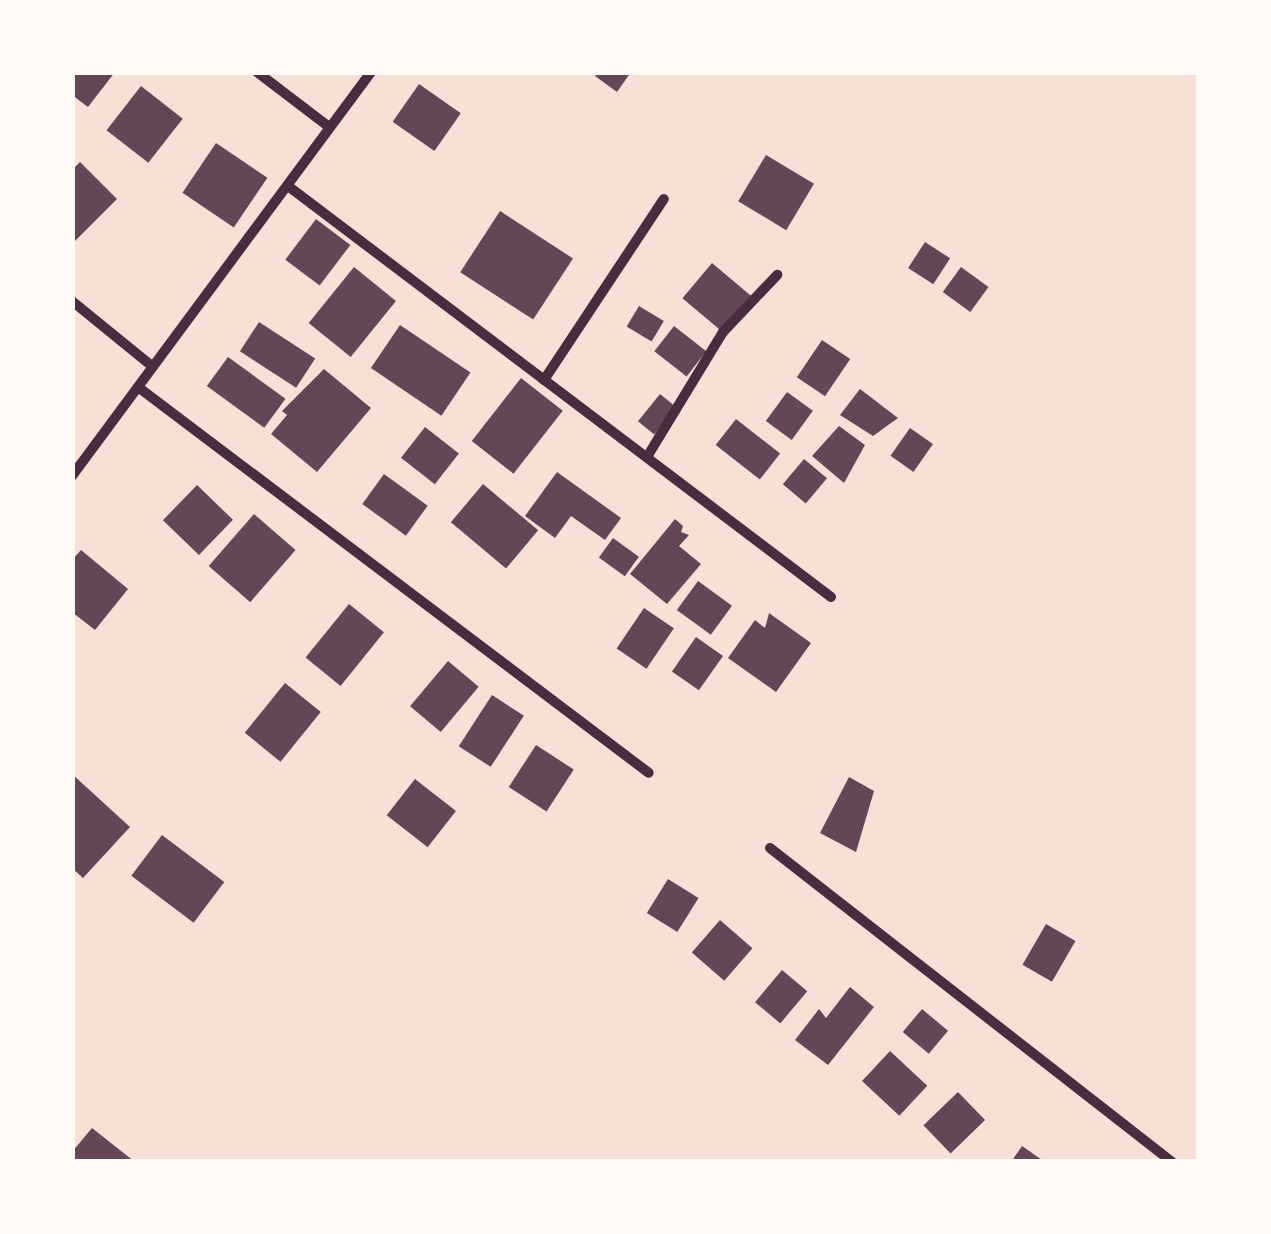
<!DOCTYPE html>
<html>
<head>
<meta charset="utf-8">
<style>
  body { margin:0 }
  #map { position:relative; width:1271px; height:1234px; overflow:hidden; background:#f7e1d7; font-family:"Alegreya Sans",sans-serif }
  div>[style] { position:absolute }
  .building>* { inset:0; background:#644757; transform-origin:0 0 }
  .minor>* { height:10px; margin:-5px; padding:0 5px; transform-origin:5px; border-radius:5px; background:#4a2c40 }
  span { translate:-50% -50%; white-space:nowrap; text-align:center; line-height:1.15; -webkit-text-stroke:10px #fffaf5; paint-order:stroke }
  .frame { position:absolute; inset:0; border:75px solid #fffaf5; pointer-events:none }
</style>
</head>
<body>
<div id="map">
  <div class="building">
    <i style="clip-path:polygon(72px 72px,115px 72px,88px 107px,72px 95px)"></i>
    <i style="clip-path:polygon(598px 72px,631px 72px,617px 92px,595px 76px)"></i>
    <i style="left:419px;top:84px;width:51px;height:46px;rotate:35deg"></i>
    <i style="left:141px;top:86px;width:53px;height:56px;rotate:38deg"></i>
    <i style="left:216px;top:143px;width:62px;height:60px;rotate:34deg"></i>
    <i style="left:766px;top:155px;width:56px;height:54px;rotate:31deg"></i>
    <i style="clip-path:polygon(80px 162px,117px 199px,72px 244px,72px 170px)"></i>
    <i style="left:500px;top:211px;width:87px;height:73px;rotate:33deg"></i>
    <i style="left:316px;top:219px;width:43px;height:51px;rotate:37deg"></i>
    <i style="left:925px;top:242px;width:30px;height:31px;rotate:33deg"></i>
    <i style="left:712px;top:263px;width:52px;height:46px;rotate:40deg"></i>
    <i style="left:354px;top:267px;width:54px;height:72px;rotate:39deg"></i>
    <i style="left:961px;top:267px;width:34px;height:31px;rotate:36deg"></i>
    <i style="left:639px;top:306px;width:29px;height:24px;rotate:31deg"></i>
    <i style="left:259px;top:322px;width:67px;height:35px;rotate:33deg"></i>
    <i style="left:400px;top:325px;width:85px;height:52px;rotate:34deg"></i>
    <i style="left:674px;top:326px;width:41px;height:32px;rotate:38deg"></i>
    <i style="left:822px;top:340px;width:34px;height:45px;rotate:34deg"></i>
    <i style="left:228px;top:357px;width:71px;height:36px;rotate:36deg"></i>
    <i style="clip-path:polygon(324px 369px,371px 408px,317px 472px,271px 434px,287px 415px,282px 411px)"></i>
    <i style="left:521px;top:378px;width:53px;height:80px;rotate:38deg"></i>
    <i style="clip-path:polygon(860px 389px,898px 418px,873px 436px,840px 415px)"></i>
    <i style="left:787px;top:392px;width:32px;height:36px;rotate:36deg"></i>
    <i style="left:660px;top:394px;width:21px;height:35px;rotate:39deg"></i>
    <i style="left:736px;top:419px;width:56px;height:33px;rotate:38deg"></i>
    <i style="clip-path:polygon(839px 426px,865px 445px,844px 483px,812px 456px)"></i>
    <i style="left:425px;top:427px;width:43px;height:39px;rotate:38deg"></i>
    <i style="left:910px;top:428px;width:28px;height:34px;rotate:35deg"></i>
    <i style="left:804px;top:459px;width:30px;height:33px;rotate:40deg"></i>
    <i style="clip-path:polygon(557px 472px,621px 518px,605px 540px,571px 516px,555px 538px,525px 516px)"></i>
    <i style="left:384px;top:474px;width:54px;height:37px;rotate:36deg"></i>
    <i style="left:483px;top:484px;width:72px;height:50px;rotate:40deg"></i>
    <i style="left:197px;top:485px;width:50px;height:49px;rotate:44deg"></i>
    <i style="left:254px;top:514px;width:55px;height:69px;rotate:41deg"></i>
    <i style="clip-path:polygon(675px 519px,683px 526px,681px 532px,689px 535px,679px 546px,701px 564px,667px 604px,630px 574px)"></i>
    <i style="left:613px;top:538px;width:32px;height:24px;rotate:36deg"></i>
    <i style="clip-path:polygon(81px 550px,128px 589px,95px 630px,72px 612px,72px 560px)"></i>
    <i style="left:698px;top:581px;width:42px;height:36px;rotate:36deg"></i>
    <i style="left:349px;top:604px;width:45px;height:69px;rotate:39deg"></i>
    <i style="left:644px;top:608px;width:36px;height:49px;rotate:34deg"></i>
    <i style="clip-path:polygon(769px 613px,811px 643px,776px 692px,728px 658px,755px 620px,765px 628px)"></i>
    <i style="left:696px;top:637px;width:33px;height:42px;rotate:35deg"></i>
    <i style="left:448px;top:661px;width:40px;height:59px;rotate:40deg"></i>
    <i style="left:285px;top:683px;width:46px;height:64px;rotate:39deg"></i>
    <i style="left:492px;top:695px;width:38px;height:61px;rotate:33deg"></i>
    <i style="left:536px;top:745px;width:45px;height:50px;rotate:33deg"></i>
    <i style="clip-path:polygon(72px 774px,130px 827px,83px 878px,72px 868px)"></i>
    <i style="clip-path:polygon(849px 777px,874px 791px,856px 852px,820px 833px)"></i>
    <i style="left:415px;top:779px;width:52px;height:46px;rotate:38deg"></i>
    <i style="left:162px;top:835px;width:78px;height:51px;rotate:37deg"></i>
    <i style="left:668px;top:879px;width:36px;height:40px;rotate:32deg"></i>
    <i style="left:720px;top:920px;width:43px;height:43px;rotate:41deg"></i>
    <i style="left:1046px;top:924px;width:34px;height:47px;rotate:30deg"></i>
    <i style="left:782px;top:970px;width:33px;height:42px;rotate:40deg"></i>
    <i style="clip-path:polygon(850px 987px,874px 1007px,828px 1065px,795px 1040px,819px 1009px,826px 1018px)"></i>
    <i style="left:922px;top:1009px;width:34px;height:30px;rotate:40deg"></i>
    <i style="left:890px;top:1051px;width:51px;height:41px;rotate:43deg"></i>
    <i style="left:958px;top:1092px;width:39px;height:48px;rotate:46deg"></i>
    <i style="clip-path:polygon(92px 1128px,135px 1162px,72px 1162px,72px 1152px)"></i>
    <i style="clip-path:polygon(1022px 1146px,1045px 1162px,1011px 1162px)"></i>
  </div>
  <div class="minor">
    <i style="left:257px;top:72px;width:89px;rotate:37.3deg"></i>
    <i style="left:288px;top:186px;width:681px;rotate:37.12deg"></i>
    <i style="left:72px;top:301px;width:104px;rotate:39.2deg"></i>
    <i style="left:544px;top:380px;width:217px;rotate:-56.5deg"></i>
    <i style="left:138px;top:387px;width:640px;rotate:37.07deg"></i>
    <i style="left:647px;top:457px;width:146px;rotate:-58.7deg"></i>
    <i style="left:723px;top:332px;width:79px;rotate:-46.5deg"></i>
    <i style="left:72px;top:476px;width:503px;rotate:-53.49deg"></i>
    <i style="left:770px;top:848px;width:510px;rotate:37.99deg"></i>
  </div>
  <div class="frame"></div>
</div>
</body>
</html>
